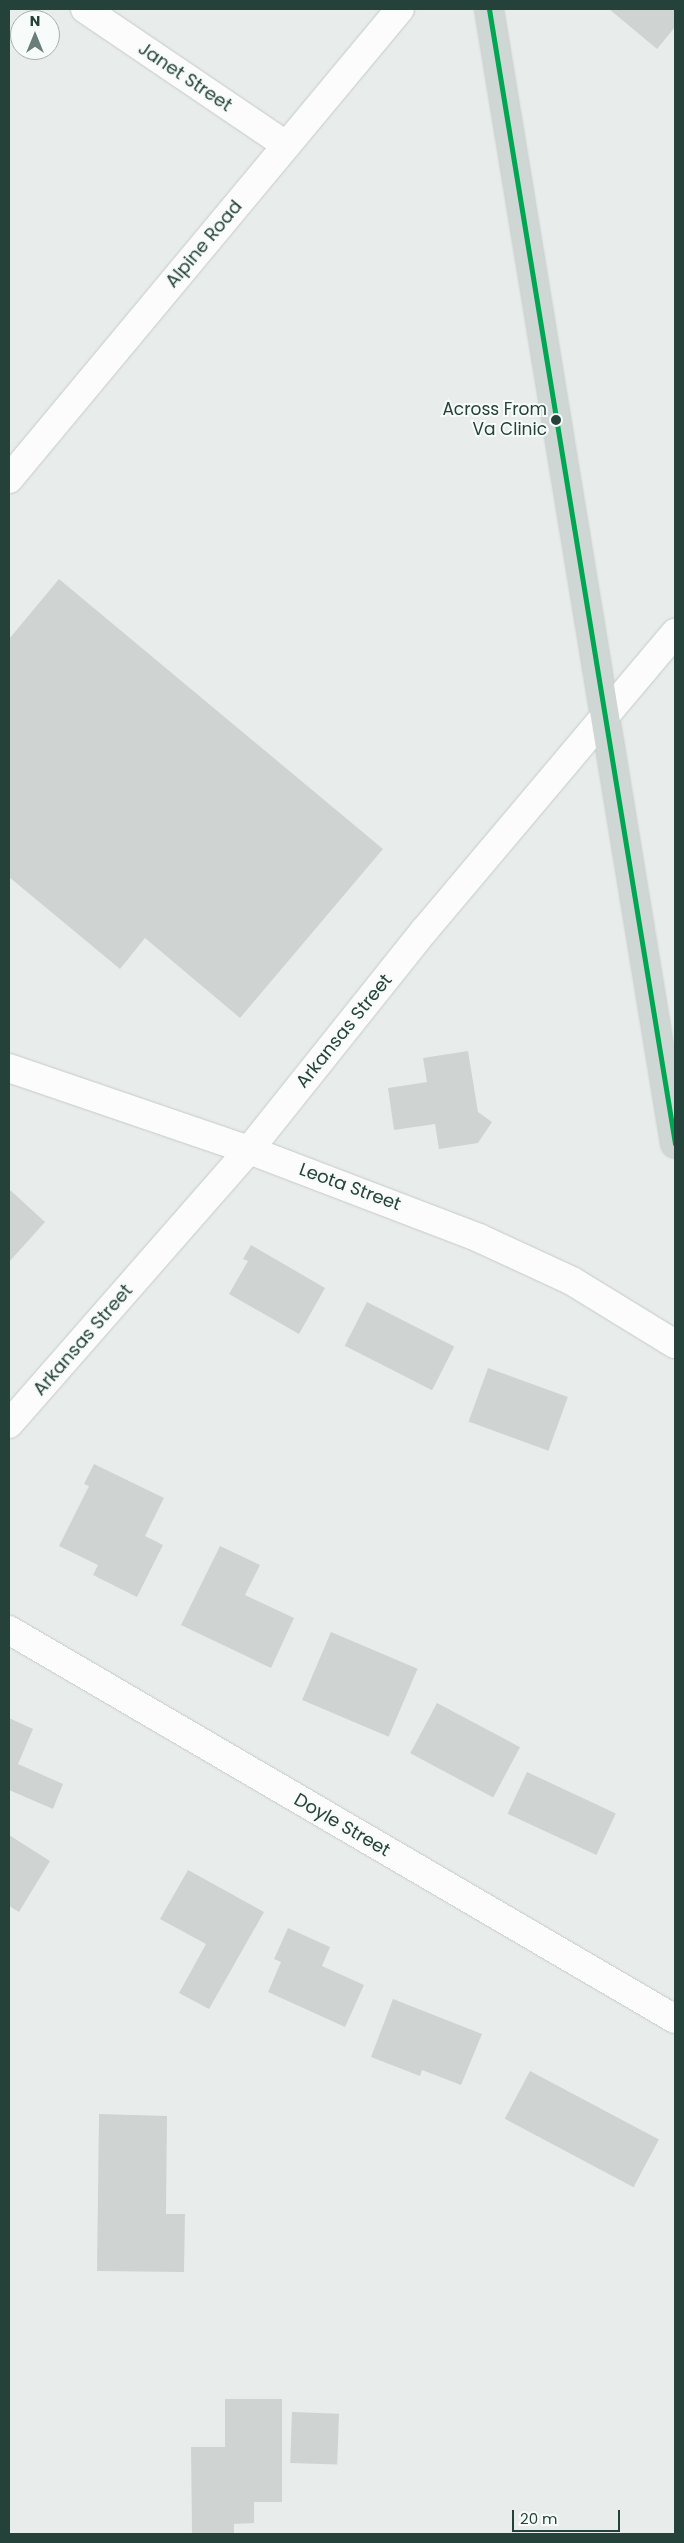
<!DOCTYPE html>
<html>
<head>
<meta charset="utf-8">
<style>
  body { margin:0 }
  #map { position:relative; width:684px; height:2543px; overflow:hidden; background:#e8edeb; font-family:Poppins,sans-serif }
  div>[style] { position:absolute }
  .building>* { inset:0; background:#cfd4d2; transform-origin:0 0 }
  .roads { filter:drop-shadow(0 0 1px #c5cac8) drop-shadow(0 0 1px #c5cac8) }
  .street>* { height:28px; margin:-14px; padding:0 14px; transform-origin:14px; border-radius:14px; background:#fcfcfc }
  .secondary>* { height:28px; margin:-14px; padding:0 14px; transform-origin:14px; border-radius:14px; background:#fcfcfc }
  .primary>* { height:28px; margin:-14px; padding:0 14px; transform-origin:14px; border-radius:14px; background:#cfd7d5 }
  .bus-1>* { height:5px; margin:-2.5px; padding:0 2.5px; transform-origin:2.5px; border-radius:2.5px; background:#00a651 }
  .dots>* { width:14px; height:14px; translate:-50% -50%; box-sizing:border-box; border:2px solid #f7fbf9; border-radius:50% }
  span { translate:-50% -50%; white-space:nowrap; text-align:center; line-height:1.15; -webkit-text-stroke:4px #f7fbf9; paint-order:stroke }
  .bus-label { font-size:17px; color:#24423a }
  .right { translate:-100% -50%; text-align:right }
  .street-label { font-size:18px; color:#24423a }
  .frame { position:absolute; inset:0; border:10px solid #24423a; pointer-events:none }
  .north { position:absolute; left:10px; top:10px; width:50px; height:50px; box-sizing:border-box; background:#f7fbf9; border:1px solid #a3b1ad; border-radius:50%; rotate:0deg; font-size:14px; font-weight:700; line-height:20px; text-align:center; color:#24423a }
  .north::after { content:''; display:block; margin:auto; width:18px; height:22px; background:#697e78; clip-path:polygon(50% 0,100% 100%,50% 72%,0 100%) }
  .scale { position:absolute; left:512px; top:2510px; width:108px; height:22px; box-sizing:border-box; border:2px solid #24423a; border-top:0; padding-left:6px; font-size:15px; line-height:18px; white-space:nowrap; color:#24423a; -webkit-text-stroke:4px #f7fbf9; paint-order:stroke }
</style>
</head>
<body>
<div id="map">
  <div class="building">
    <i style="clip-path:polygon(609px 9px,675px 9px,675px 27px,657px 49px)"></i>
    <i style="clip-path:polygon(59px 579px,383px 849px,240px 1018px,145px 938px,120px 969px,9px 877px,9px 639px)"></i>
    <i style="clip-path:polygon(468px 1051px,478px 1112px,492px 1122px,478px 1143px,439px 1149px,435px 1124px,394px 1130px,388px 1088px,427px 1082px,423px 1058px)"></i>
    <i style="clip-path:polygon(9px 1189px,45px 1222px,9px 1262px)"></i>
    <i style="clip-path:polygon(251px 1245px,325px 1288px,299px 1334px,229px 1294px,248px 1261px,243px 1259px)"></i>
    <i style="left:367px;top:1302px;width:98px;height:49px;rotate:27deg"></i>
    <i style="left:488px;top:1368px;width:85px;height:57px;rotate:20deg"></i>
    <i style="clip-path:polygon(94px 1464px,164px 1498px,145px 1536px,163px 1545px,137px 1597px,93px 1575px,98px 1565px,59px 1546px,89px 1486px,84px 1484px)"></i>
    <i style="clip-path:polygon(220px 1546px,260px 1565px,245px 1595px,294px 1618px,271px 1668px,181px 1625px)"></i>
    <i style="left:331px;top:1632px;width:94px;height:74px;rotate:23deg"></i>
    <i style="left:437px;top:1703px;width:94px;height:57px;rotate:28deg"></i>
    <i style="clip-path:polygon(9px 1718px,33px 1729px,18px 1764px,63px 1784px,53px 1809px,9px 1790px)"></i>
    <i style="left:527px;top:1772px;width:98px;height:46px;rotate:25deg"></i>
    <i style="clip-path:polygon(9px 1835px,50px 1861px,19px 1912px,9px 1906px)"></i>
    <i style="clip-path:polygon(188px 1870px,264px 1912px,209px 2009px,179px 1993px,206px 1944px,160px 1919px)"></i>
    <i style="clip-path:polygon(288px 1928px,330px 1947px,322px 1966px,364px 1985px,345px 2027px,268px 1992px,281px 1962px,274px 1959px)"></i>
    <i style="clip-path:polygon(393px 1999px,482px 2034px,461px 2085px,422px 2070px,420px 2076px,371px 2057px)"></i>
    <i style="left:530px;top:2071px;width:146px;height:54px;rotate:28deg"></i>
    <i style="clip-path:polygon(99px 2114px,167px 2116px,166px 2214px,185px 2214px,184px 2272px,97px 2271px)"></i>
    <i style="clip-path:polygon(225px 2399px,282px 2399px,282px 2502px,254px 2502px,254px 2523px,234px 2524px,234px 2534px,192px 2534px,191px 2447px,225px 2447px)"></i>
    <i style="left:292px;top:2412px;width:47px;height:51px;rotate:2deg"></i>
  </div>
  <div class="roads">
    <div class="street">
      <i style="left:85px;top:9px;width:243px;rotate:34.1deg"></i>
      <i style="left:9px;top:1068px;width:254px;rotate:18.9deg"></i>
      <i style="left:249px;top:1150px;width:246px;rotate:20.9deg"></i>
      <i style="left:479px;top:1238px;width:102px;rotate:24.8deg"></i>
      <i style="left:572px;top:1281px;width:121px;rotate:31.5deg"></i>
      <i style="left:9px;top:1424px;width:364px;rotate:-48.8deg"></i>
      <i style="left:249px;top:1150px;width:280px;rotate:-51.4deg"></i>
      <i style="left:424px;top:931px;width:390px;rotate:-49.9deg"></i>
      <i style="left:9px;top:1630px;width:771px;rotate:30.29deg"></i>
    </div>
    <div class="secondary">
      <i style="left:9px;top:479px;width:611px;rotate:-50.24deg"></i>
    </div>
    <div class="primary">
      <i style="left:489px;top:9px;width:1150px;rotate:80.69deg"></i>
    </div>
  </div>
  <div class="bus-1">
    <i style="left:489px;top:9px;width:1150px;rotate:80.69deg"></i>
  </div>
  <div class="dots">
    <i style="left:556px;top:420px;background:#24423a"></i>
  </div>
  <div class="bus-label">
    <span class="right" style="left:547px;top:420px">Across From<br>Va Clinic</span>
  </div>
  <div class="street-label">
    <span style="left:185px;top:77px;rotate:34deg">Janet Street</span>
    <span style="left:204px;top:244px;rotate:-50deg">Alpine Road</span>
    <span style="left:344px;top:1031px;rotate:-51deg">Arkansas Street</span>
    <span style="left:350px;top:1187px;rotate:20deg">Leota Street</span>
    <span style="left:83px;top:1340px;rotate:-49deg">Arkansas Street</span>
    <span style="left:342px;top:1825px;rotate:30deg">Doyle Street</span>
  </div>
  <div class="frame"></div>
  <div class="north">N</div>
  <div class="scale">20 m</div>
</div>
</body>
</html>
